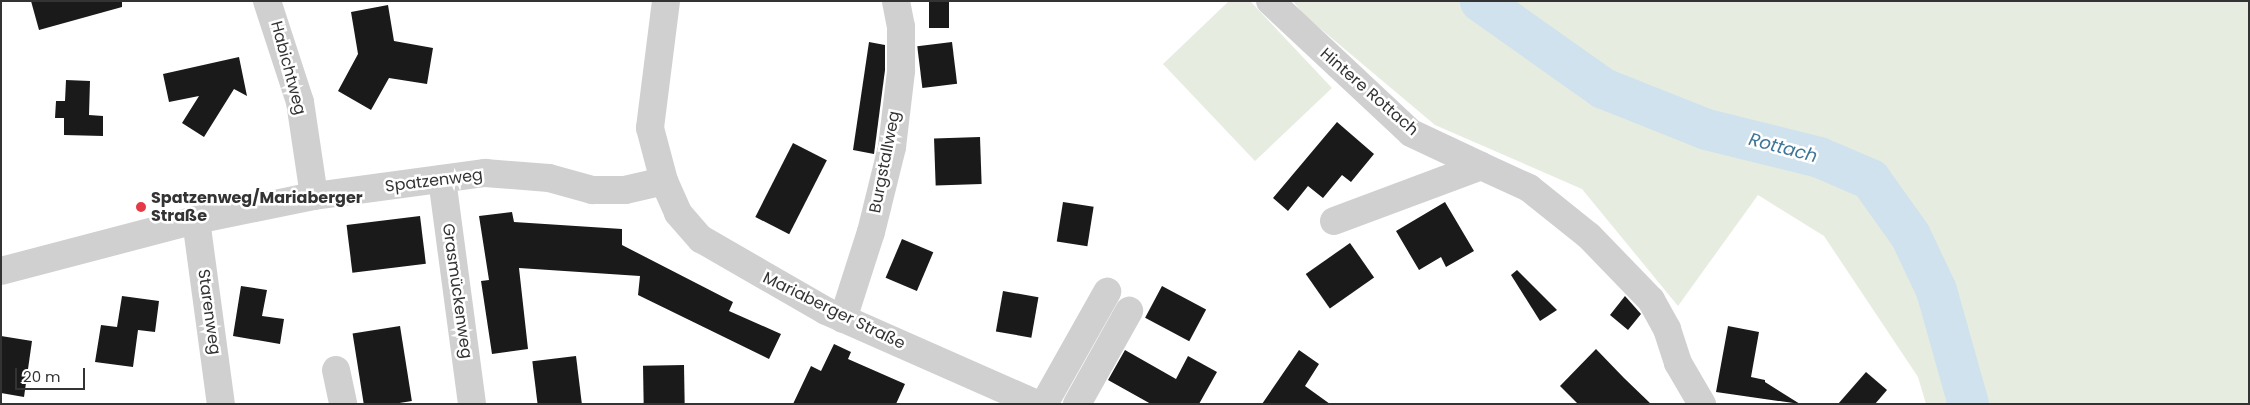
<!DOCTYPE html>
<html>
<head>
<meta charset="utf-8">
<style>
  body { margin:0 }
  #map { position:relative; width:2250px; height:405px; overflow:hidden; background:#fff; font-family:Poppins,sans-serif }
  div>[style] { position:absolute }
  .green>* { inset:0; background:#e6ecdf }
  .river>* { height:41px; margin:-20.5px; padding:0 20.5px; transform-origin:20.5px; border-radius:20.5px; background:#cfe2ee }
  .building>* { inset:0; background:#1a1a1a; transform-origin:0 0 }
  .minor>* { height:28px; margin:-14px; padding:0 14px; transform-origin:14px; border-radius:14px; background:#d0d0d0 }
  .dots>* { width:14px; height:14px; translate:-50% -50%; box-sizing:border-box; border:2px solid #fff; border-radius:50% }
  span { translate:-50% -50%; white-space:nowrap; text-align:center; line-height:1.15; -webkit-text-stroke:5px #fff; paint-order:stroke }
  .street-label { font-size:16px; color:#333 }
  .poi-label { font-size:16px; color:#333; font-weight:700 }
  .left { translate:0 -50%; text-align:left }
  .water-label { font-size:18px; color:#3f7597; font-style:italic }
  .frame { position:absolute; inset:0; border:2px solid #333; pointer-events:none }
  .scale { position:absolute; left:15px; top:368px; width:70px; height:22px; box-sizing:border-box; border:2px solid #333; border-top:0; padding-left:6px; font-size:15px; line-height:18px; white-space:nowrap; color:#333; -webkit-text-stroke:4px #fff; paint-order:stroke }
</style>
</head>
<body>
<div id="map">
  <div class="green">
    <i style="clip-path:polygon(1229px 1px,1250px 1px,1332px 88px,1255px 161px,1163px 64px)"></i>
    <i style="clip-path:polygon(1293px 1px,2249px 1px,2249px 404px,1926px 404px,1918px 377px,1824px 236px,1758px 195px,1678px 306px,1582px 189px,1435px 125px,1303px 14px)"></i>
  </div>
  <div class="river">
    <i style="left:1480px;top:1px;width:151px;rotate:35.3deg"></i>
    <i style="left:1603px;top:88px;width:111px;rotate:21.7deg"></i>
    <i style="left:1706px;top:129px;width:116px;rotate:13.9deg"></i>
    <i style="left:1819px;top:157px;width:56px;rotate:23.3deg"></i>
    <i style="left:1870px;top:179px;width:69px;rotate:54.5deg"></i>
    <i style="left:1910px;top:235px;width:61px;rotate:64.7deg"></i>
    <i style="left:1936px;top:290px;width:118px;rotate:74.3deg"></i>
  </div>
  <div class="building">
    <i style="clip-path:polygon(31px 1px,122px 1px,122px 7px,39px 30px)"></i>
    <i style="left:929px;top:1px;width:20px;height:27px"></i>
    <i style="clip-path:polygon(388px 5px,394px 41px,433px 48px,427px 84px,389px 78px,371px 110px,338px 91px,358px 54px,351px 12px)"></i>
    <i style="clip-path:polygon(869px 42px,885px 45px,885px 70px,874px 154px,853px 150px)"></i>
    <i style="left:952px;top:42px;width:42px;height:35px;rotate:83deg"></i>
    <i style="clip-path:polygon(239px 57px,247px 96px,234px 89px,204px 137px,182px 123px,199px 96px,169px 102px,163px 74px)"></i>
    <i style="clip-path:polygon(66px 80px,90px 81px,89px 115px,103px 116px,103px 136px,64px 135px,64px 118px,55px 118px,56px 101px,65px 101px)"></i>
    <i style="clip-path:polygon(1337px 122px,1374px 154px,1351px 182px,1342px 175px,1323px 198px,1308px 186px,1288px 211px,1273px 198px)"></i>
    <i style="left:980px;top:137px;width:47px;height:46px;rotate:88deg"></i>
    <i style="left:793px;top:143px;width:38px;height:83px;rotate:27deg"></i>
    <i style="left:1063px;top:202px;width:31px;height:40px;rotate:9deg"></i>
    <i style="clip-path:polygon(1445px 202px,1474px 251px,1446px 267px,1441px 257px,1419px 270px,1396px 231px)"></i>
    <i style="clip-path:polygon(512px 212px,514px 222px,622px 229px,622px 245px,733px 302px,729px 311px,781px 334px,769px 359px,638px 295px,640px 276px,519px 268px,528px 349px,492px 354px,481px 281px,489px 280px,479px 216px)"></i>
    <i style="left:420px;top:216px;width:48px;height:74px;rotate:83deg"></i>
    <i style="left:902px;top:239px;width:34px;height:42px;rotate:23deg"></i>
    <i style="left:1350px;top:243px;width:42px;height:54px;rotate:55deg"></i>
    <i style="clip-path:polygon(1517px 270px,1557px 310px,1540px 321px,1511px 275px)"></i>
    <i style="clip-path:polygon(241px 286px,267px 290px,262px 316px,284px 319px,280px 344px,233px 336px)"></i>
    <i style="left:1162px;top:286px;width:50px;height:36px;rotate:28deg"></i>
    <i style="left:1003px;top:291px;width:36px;height:41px;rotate:10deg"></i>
    <i style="clip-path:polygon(122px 296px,159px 301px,155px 332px,138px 330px,133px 367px,95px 362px,101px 325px,117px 327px)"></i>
    <i style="clip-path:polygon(1625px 296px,1641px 314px,1628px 330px,1610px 315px)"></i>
    <i style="left:400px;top:326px;width:76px;height:48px;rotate:81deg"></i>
    <i style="clip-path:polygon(1728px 326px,1759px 332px,1751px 377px,1765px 380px,1765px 382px,1800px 404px,1716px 392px)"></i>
    <i style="clip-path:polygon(1px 336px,32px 341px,24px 397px,1px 393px)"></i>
    <i style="clip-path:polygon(834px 344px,851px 352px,848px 359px,905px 384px,896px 404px,793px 404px,811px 366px,821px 371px)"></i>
    <i style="clip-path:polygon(1596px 349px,1624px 378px,1651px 404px,1578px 404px,1560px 386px)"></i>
    <i style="clip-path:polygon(1125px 350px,1176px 379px,1188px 356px,1217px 372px,1199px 404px,1151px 404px,1108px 380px)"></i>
    <i style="clip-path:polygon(1299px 350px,1319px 364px,1305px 386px,1330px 404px,1262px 404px)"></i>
    <i style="left:576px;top:356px;width:48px;height:44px;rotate:83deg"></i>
    <i style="left:684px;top:365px;width:39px;height:41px;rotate:89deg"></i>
    <i style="clip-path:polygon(1866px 372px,1887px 390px,1875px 404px,1838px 404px)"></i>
  </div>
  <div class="minor">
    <i style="left:267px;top:1px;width:106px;rotate:71.9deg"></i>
    <i style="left:300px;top:102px;width:95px;rotate:81.5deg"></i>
    <i style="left:666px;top:1px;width:128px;rotate:97.2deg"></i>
    <i style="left:650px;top:128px;width:55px;rotate:75.2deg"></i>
    <i style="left:664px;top:181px;width:35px;rotate:66deg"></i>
    <i style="left:678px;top:213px;width:35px;rotate:49deg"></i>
    <i style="left:701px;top:239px;width:144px;rotate:29.9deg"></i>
    <i style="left:826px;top:311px;width:231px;rotate:23.8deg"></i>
    <i style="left:1270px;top:1px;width:193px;rotate:43.1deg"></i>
    <i style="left:1411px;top:133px;width:77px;rotate:25.2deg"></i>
    <i style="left:442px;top:179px;width:227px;rotate:82.4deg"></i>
    <i style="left:196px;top:220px;width:186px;rotate:82.3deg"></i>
    <i style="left:1334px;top:221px;width:157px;rotate:-20.5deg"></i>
    <i style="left:1481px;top:166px;width:53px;rotate:24.6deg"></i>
    <i style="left:1529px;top:188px;width:77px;rotate:38.7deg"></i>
    <i style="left:1589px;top:236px;width:89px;rotate:45.9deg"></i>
    <i style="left:1651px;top:300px;width:33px;rotate:61deg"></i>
    <i style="left:1667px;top:329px;width:36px;rotate:72deg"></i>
    <i style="left:1678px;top:363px;width:48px;rotate:59.7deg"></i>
    <i style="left:1px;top:271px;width:202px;rotate:-14.7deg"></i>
    <i style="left:196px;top:220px;width:120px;rotate:-11.5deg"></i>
    <i style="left:314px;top:196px;width:173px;rotate:-7.7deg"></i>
    <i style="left:485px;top:173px;width:64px;rotate:4.5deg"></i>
    <i style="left:549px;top:178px;width:45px;rotate:15.6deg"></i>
    <i style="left:592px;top:190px;width:33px"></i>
    <i style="left:625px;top:190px;width:40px;rotate:-13deg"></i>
    <i style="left:843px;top:319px;width:91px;rotate:-72.2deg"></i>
    <i style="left:871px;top:232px;width:88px;rotate:-76.1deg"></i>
    <i style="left:892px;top:147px;width:77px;rotate:-83.2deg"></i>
    <i style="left:901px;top:71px;width:44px;rotate:-90deg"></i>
    <i style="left:901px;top:27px;width:26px;rotate:-101deg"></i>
    <i style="left:336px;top:370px;width:35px;rotate:78deg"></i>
    <i style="left:1044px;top:404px;width:129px;rotate:-60.6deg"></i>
    <i style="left:1077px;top:404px;width:107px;rotate:-60.8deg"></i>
  </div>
  <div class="dots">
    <i style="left:141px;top:207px;background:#e63946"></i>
  </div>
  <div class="street-label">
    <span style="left:288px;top:68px;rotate:75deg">Habichtweg</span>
    <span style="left:1369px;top:92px;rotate:41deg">Hintere Rottach</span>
    <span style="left:885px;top:162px;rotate:-79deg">Burgstallweg</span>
    <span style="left:434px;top:181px;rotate:-7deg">Spatzenweg</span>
    <span style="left:457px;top:291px;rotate:82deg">Grasmückenweg</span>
    <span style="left:834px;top:311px;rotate:26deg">Mariaberger Straße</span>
    <span style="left:209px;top:312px;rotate:82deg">Starenweg</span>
  </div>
  <div class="poi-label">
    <span class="left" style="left:151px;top:207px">Spatzenweg/Mariaberger<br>Straße</span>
  </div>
  <div class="water-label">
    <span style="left:1783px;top:148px;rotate:15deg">Rottach</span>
  </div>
  <div class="frame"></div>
  <div class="scale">20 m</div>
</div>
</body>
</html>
